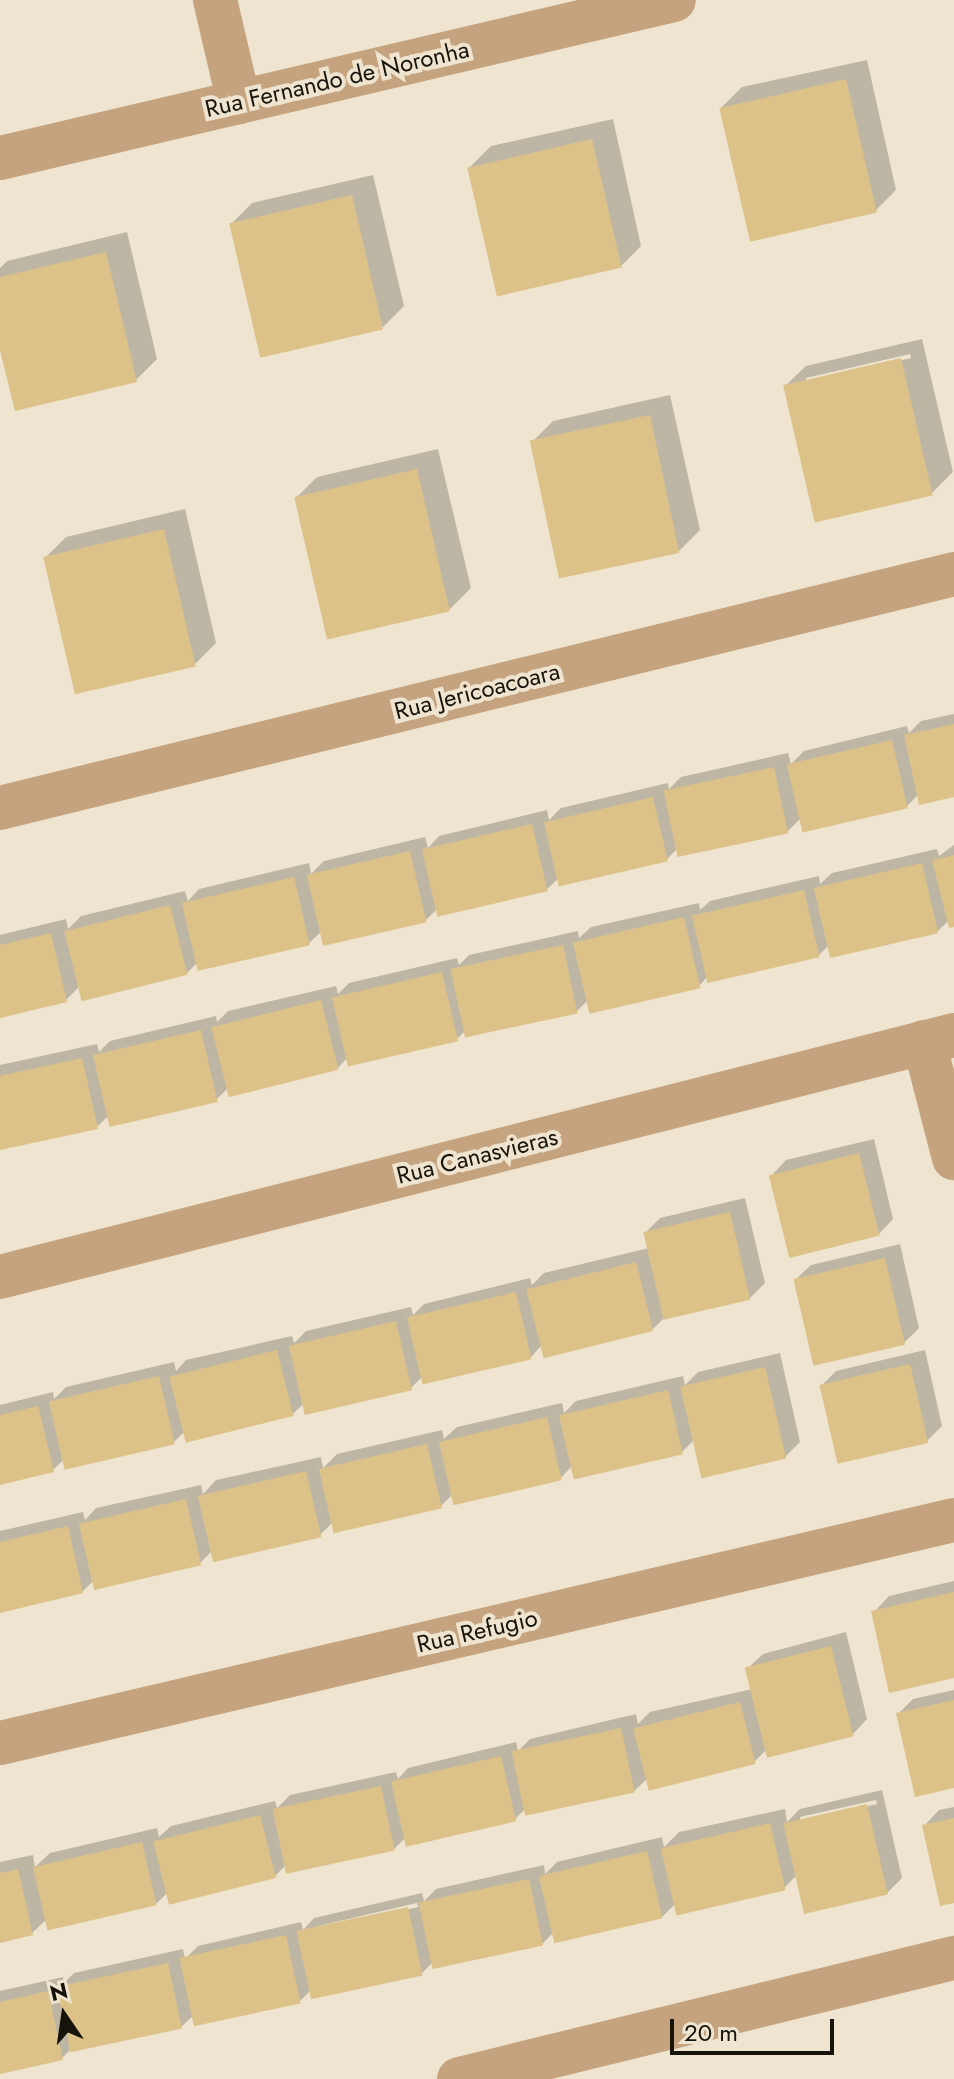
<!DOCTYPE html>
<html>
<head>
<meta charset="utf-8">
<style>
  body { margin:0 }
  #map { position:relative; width:954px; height:2079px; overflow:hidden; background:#eee4cf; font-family:Jost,sans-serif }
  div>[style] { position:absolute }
  .shadow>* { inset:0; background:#0003 }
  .building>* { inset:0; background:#dcc288; transform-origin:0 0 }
  .minor>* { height:44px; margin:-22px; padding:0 22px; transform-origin:22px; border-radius:22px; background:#c4a37e }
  span { translate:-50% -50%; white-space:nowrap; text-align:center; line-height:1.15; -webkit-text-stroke:8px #eee4cf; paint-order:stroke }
  .street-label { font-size:24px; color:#16130b }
  .north { position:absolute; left:24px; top:1975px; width:80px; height:80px; -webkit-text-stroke:6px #eee4cf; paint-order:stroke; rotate:347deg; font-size:22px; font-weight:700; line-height:32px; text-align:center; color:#16130b }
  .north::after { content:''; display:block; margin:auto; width:28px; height:36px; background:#16130b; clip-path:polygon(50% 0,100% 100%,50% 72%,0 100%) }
  .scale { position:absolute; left:670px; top:2019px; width:164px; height:36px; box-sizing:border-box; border:4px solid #16130b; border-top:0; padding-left:10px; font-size:24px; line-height:28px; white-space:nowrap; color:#16130b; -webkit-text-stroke:6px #eee4cf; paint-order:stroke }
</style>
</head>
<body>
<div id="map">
  <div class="shadow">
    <i style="clip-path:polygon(867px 60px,896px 190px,875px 211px,721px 108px,742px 87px)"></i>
    <i style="clip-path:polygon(613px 119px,641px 246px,620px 267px,470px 167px,491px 146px)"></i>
    <i style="clip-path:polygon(373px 175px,404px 306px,383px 327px,231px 224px,252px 203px)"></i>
    <i style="clip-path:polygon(127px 232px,157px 359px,136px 380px,0 341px,0 268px,7px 261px)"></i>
    <i style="clip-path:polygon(evenodd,922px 339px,953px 472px,932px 493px,785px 386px,806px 366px,922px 339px,910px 354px,911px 358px,806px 382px,806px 378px,910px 354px)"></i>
    <i style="clip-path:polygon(670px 395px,700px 530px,679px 551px,532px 442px,553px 421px)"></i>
    <i style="clip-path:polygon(438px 449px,471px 588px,450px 609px,296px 498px,317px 477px)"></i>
    <i style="clip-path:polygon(185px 509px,216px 643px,195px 664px,45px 558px,66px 537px)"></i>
    <i style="clip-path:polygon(954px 714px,954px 795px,919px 794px,907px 806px,801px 818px,787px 832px,678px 848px,667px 859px,559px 878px,547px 889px,438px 908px,426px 920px,322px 931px,309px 943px,198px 962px,186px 974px,80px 986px,66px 1000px,0 1016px,0 935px,66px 919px,68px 929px,81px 916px,185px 891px,188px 901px,199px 889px,309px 863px,311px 874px,324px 861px,425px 837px,428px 848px,439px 836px,547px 810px,549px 820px,561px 808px,668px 783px,669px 789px,681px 777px,788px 753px,791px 764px,804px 751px,907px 726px,909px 733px,921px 721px)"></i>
    <i style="clip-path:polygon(954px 845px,954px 925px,949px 920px,938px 931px,832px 955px,829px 945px,819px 955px,708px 976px,699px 986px,588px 1000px,577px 1011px,466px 1030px,457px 1039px,348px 1057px,337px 1069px,228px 1088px,216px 1100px,109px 1115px,97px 1127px,0 1148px,0 1065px,97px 1044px,99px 1052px,110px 1041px,216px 1016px,217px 1022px,228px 1011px,336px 986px,338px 994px,349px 983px,457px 958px,459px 965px,469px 955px,578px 931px,579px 938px,591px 927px,699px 903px,700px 910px,710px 901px,819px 876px,820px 884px,832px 873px,937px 849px,939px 856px)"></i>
    <i style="clip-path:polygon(874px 1139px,893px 1219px,878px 1235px,771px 1176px,786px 1160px)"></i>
    <i style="clip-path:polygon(745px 1198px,765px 1283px,749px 1299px,663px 1319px,652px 1330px,542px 1345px,530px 1358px,423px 1376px,411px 1388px,304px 1403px,292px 1415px,184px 1432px,174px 1442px,64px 1459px,53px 1470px,0 1483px,0 1405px,53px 1392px,54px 1399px,66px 1387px,174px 1362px,176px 1371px,186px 1360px,292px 1336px,294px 1343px,306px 1331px,411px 1307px,413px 1315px,424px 1304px,530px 1278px,532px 1285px,544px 1273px,649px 1248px,645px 1233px,660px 1218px)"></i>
    <i style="clip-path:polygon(900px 1244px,919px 1328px,904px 1343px,795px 1280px,811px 1265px)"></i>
    <i style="clip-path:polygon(925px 1350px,942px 1426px,927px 1441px,821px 1386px,836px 1371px)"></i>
    <i style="clip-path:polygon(780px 1353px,800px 1442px,785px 1457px,694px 1440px,682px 1452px,572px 1466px,560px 1479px,454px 1493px,441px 1506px,333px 1522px,320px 1535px,213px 1550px,200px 1563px,94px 1580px,82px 1592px,0 1611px,0 1531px,83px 1512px,85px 1520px,96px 1508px,201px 1485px,203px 1494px,216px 1480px,321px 1457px,323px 1468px,337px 1454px,442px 1430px,444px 1439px,457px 1427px,562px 1403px,564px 1413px,576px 1401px,683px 1376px,685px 1385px,698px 1372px)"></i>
    <i style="clip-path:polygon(954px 1581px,954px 1676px,874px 1612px,889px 1596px)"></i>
    <i style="clip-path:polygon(846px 1632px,867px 1719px,852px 1735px,767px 1749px,754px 1762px,647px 1779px,634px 1791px,527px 1807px,515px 1819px,406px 1837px,394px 1849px,287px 1864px,275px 1876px,168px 1892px,156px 1904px,47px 1919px,32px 1933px,0 1941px,0 1862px,33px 1855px,35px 1867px,50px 1853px,157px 1828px,159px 1837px,171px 1826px,275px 1801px,277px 1808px,290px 1795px,396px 1772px,398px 1779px,408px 1768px,516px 1742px,518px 1751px,530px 1739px,636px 1714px,638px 1724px,650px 1712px,752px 1689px,747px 1669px,763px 1654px)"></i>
    <i style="clip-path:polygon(954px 1690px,954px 1786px,898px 1714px,913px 1699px)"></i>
    <i style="clip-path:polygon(evenodd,882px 1790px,902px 1878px,887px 1893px,797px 1875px,784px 1888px,676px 1903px,662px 1917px,554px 1932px,542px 1944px,434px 1961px,422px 1973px,312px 1989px,300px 2001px,195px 2014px,181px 2027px,73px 2047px,62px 2058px,0 2072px,0 1991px,63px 1977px,64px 1983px,74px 1973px,183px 1949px,185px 1959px,198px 1946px,301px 1922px,303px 1930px,314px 1918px,422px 1893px,424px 1901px,436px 1889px,544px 1865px,545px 1874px,557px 1862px,662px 1837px,664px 1847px,679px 1832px,785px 1809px,787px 1822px,800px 1809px,882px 1790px,876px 1800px,877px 1804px,800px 1822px,800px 1817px,876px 1800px,882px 1790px,417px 1903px,418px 1907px,314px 1931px,314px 1927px,417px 1903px)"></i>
    <i style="clip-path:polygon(954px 1807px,954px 1900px,924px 1826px,939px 1810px)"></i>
  </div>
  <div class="building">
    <i style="left:846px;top:79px;width:137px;height:130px;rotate:77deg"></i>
    <i style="left:592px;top:139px;width:132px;height:128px;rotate:77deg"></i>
    <i style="left:352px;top:195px;width:138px;height:126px;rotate:77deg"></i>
    <i style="clip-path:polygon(106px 252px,137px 382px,15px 411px,0 350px,0 277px)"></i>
    <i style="left:901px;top:358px;width:141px;height:121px;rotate:77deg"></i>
    <i style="left:650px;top:415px;width:141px;height:123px;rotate:78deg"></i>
    <i style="left:417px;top:469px;width:146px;height:126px;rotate:77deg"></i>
    <i style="left:164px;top:529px;width:141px;height:124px;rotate:77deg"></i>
    <i style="clip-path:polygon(954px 724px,954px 797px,919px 805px,904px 735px)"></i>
    <i style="left:892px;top:740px;width:70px;height:108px;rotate:77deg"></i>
    <i style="left:774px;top:767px;width:68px;height:113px;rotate:78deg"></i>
    <i style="left:653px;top:797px;width:66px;height:112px;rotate:77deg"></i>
    <i style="left:532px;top:824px;width:69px;height:113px;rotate:77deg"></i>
    <i style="left:410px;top:851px;width:73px;height:106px;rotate:77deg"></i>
    <i style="clip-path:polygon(954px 855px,954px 927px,949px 928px,932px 860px)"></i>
    <i style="left:922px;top:863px;width:72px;height:111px;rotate:77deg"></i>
    <i style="left:294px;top:877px;width:70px;height:115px;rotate:77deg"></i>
    <i style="left:804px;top:890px;width:69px;height:115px;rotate:77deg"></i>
    <i style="left:170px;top:905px;width:72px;height:109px;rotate:76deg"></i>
    <i style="left:684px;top:917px;width:73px;height:114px;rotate:77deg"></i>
    <i style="clip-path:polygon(51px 933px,67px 1002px,0 1018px,0 945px)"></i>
    <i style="left:563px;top:945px;width:70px;height:115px;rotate:78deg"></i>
    <i style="left:442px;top:972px;width:71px;height:113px;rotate:77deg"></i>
    <i style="left:321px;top:1000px;width:72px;height:113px;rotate:76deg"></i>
    <i style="left:201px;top:1030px;width:74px;height:111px;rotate:77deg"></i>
    <i style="clip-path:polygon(82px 1058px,98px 1129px,0 1150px,0 1076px)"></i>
    <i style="left:859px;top:1153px;width:85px;height:93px;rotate:76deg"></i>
    <i style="left:730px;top:1212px;width:90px;height:89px;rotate:77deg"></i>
    <i style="left:885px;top:1258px;width:89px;height:94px;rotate:77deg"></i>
    <i style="left:636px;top:1262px;width:71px;height:113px;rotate:76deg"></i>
    <i style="left:516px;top:1292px;width:69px;height:112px;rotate:77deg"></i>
    <i style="left:396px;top:1321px;width:71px;height:110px;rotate:77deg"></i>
    <i style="left:277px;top:1350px;width:68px;height:111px;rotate:76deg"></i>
    <i style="left:910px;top:1364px;width:81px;height:93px;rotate:77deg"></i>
    <i style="left:765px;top:1367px;width:94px;height:87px;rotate:77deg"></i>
    <i style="left:159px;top:1376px;width:70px;height:113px;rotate:77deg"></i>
    <i style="left:668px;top:1390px;width:66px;height:112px;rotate:77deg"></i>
    <i style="clip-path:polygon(38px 1406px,54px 1472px,0 1485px,0 1415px)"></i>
    <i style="left:547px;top:1417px;width:65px;height:111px;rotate:77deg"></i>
    <i style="left:427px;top:1444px;width:66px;height:111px;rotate:77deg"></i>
    <i style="left:306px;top:1471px;width:68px;height:111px;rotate:77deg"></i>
    <i style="left:186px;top:1499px;width:68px;height:110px;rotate:77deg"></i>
    <i style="clip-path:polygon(68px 1526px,83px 1593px,0 1613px,0 1542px)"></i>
    <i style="clip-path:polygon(954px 1592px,954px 1678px,889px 1693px,871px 1611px)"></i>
    <i style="left:831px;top:1646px;width:93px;height:89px;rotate:76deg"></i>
    <i style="clip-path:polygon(954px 1700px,954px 1788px,915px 1797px,896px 1713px)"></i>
    <i style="left:740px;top:1702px;width:64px;height:110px;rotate:76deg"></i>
    <i style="left:621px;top:1728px;width:66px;height:112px;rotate:78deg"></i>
    <i style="left:501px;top:1756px;width:67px;height:113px;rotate:77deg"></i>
    <i style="left:381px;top:1786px;width:66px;height:111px;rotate:78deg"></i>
    <i style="left:867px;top:1804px;width:93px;height:86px;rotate:77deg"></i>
    <i style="left:260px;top:1815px;width:65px;height:110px;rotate:76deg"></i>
    <i style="clip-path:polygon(954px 1818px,954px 1903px,940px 1906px,922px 1825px)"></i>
    <i style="left:770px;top:1823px;width:69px;height:112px;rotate:77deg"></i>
    <i style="left:142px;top:1842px;width:65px;height:112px;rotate:77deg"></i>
    <i style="left:647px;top:1851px;width:69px;height:111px;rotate:77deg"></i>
    <i style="clip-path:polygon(18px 1869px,33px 1935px,0 1943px,0 1873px)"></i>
    <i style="left:529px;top:1879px;width:68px;height:113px;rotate:78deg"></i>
    <i style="left:408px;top:1907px;width:70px;height:114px;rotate:78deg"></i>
    <i style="left:286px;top:1935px;width:70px;height:109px;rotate:78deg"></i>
    <i style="left:168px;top:1963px;width:67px;height:114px;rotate:78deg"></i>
    <i style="clip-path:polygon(48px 1991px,63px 2060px,0 2074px,0 2002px)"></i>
  </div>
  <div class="minor">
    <i style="left:215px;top:0;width:105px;rotate:76.8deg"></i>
    <i style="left:0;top:158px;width:692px;rotate:-13.19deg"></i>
    <i style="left:0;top:808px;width:982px;rotate:-13.78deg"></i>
    <i style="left:924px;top:1042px;width:120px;rotate:75.5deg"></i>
    <i style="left:0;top:1277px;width:984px;rotate:-14.23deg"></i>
    <i style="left:0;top:1743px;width:980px;rotate:-13.16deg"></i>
    <i style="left:459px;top:2079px;width:510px;rotate:-13.74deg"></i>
  </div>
  <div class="street-label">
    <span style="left:337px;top:79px;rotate:-13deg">Rua Fernando de Noronha</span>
    <span style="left:477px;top:691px;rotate:-14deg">Rua Jericoacoara</span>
    <span style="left:477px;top:1156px;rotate:-14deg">Rua Canasvieras</span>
    <span style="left:477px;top:1631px;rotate:-13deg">Rua Refugio</span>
  </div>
  <div class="north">N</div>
  <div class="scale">20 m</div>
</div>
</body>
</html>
